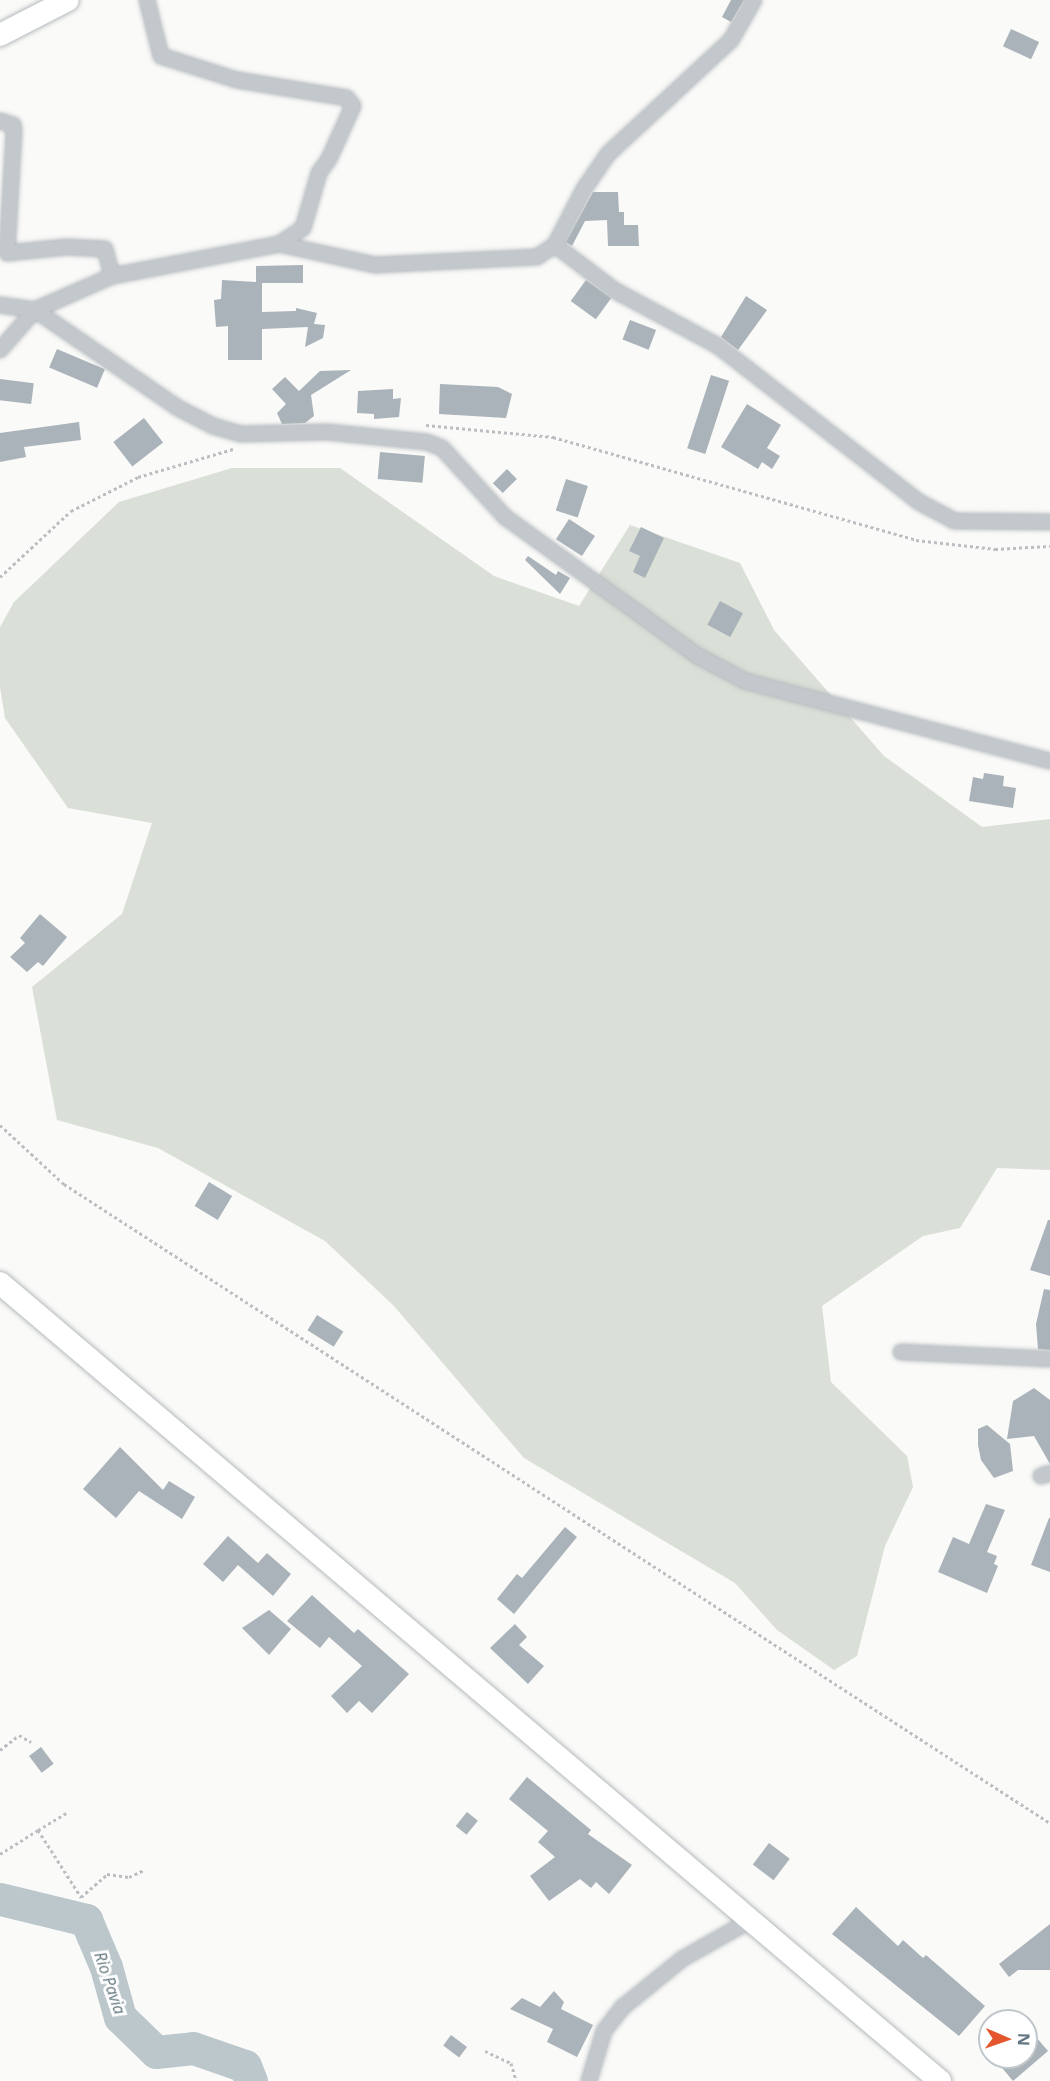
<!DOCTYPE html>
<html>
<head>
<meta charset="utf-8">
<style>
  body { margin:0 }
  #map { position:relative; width:1050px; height:2081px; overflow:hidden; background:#fafaf8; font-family:"Open Sans",sans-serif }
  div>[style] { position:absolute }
  .green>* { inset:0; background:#dadfd7 }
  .river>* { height:33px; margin:-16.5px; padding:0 16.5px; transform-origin:16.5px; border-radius:16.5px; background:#bbc7cb }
  .building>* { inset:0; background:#aab3b9; transform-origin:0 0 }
  .path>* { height:3px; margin-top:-1.5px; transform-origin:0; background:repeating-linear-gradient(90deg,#bbbfc2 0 3px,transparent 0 6px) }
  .roads { filter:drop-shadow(0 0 2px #b5babe) drop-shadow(0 0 2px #b5babe) }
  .minor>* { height:14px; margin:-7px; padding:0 7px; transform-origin:7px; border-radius:7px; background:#c3c8cc }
  .primary>* { height:22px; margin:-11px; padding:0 11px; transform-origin:11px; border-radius:11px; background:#fff }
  span { translate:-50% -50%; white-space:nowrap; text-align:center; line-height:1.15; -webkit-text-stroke:6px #fff; paint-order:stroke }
  .water-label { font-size:16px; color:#60757c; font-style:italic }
  .north { position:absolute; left:978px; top:2009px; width:60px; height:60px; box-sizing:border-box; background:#fff; border:2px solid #c1c8cd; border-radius:50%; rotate:92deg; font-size:16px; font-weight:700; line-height:24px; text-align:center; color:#657683 }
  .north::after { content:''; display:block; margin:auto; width:21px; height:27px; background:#e4572e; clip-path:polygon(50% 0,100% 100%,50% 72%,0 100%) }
</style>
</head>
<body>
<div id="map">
  <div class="green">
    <i style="clip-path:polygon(232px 468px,340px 468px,494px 576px,579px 606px,630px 525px,740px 563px,774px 630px,884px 756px,982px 827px,1050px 819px,1050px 1170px,997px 1168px,960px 1228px,923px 1236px,822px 1306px,831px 1382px,907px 1456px,913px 1487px,885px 1546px,857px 1656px,834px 1670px,777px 1630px,735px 1583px,524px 1458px,394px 1306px,325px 1241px,158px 1148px,57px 1120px,32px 987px,122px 914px,152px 823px,68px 808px,5px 718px,0 687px,0 627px,14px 602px,119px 502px)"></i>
  </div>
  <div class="river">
    <i style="left:0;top:1899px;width:89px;rotate:13.7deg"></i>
    <i style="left:86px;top:1920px;width:51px;rotate:66.9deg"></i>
    <i style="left:106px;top:1967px;width:52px;rotate:74.4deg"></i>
    <i style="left:120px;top:2017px;width:50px;rotate:44.2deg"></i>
    <i style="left:156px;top:2052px;width:37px;rotate:-6deg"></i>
    <i style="left:193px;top:2048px;width:55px;rotate:19.1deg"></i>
    <i style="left:245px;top:2066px;width:16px;rotate:68deg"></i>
  </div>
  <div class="building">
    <i style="clip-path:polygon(731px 0,744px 0,731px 22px,722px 17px)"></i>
    <i style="left:1011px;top:29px;width:31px;height:19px;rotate:25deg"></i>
    <i style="clip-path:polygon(593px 192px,618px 192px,619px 212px,624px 212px,624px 225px,638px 225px,639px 246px,608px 246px,607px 220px,585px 221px,572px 246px,566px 242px)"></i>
    <i style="clip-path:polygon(303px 265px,303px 283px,262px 283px,262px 312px,296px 311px,296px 308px,317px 313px,314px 324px,325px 325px,323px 338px,305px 347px,308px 327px,262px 329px,262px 360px,228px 360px,228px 326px,216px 327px,214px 300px,221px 299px,222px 280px,256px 282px,256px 266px)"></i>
    <i style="left:586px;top:280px;width:31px;height:26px;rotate:36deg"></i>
    <i style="clip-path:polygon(746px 296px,767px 310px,738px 350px,721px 337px)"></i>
    <i style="left:630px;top:320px;width:28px;height:21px;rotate:21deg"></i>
    <i style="left:57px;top:349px;width:52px;height:20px;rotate:23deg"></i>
    <i style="clip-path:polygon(351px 370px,311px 395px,314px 416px,305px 423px,282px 424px,277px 413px,286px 404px,272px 389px,285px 377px,299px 391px,320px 371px)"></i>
    <i style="left:711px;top:375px;width:19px;height:77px;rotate:18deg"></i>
    <i style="left:0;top:379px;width:34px;height:21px;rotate:7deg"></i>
    <i style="clip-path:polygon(440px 384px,498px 387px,512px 394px,506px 418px,439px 414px)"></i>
    <i style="clip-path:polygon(393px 389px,393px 399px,401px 398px,399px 417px,374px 419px,374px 414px,357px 413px,358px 391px)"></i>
    <i style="clip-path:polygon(747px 404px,781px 425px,767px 448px,780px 456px,772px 469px,762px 462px,758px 469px,721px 447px)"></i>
    <i style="left:144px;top:418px;width:31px;height:39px;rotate:52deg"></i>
    <i style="clip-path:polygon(79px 422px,81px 440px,24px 447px,26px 457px,0 462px,0 433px)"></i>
    <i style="left:380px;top:452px;width:45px;height:27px;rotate:5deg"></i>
    <i style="left:507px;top:469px;width:14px;height:20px;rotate:45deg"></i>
    <i style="left:566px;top:479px;width:23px;height:33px;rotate:18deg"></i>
    <i style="left:569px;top:519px;width:31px;height:24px;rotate:33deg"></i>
    <i style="clip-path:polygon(641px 527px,664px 538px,645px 578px,633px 572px,640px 556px,629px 551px)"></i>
    <i style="clip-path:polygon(528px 556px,556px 575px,558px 571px,570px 578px,560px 594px,525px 560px)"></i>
    <i style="left:720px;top:601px;width:26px;height:27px;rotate:28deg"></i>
    <i style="clip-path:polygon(984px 773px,1004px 776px,1003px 786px,1016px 788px,1013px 808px,969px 801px,973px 777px,983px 779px)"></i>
    <i style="clip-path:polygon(40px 914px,67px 937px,43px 966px,38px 962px,27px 972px,10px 957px,25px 943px,20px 938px)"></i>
    <i style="left:209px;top:1182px;width:27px;height:28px;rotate:31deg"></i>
    <i style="clip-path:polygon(1048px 1220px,1050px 1220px,1050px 1276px,1030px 1270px)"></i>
    <i style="clip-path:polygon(1044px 1289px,1050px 1290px,1050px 1350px,1038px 1349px,1036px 1324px)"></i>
    <i style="left:317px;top:1315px;width:31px;height:18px;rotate:32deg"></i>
    <i style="clip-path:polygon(1034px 1388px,1050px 1400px,1050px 1464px,1034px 1436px,1007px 1439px,1013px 1401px)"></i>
    <i style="clip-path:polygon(987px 1425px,1010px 1444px,1013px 1471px,994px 1478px,981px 1460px,978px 1445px,978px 1429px)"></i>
    <i style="clip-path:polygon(120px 1447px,163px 1490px,169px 1481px,195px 1497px,182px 1519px,139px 1491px,116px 1518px,83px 1489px)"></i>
    <i style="clip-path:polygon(986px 1504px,1005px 1510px,987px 1552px,997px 1556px,994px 1564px,998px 1566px,987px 1593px,938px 1572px,953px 1537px,969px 1544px)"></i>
    <i style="clip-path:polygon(1049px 1518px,1050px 1518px,1050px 1572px,1031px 1565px)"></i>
    <i style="clip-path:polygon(565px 1527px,577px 1537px,514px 1614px,497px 1599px,517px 1574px,522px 1578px)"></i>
    <i style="clip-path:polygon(228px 1536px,258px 1563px,267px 1553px,291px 1574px,273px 1596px,238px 1565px,223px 1582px,203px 1564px)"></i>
    <i style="clip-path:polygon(312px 1595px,354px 1633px,358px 1629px,409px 1674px,372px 1713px,359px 1701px,347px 1713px,331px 1696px,362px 1666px,329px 1637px,320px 1648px,287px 1621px)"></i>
    <i style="clip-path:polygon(269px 1610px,291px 1629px,269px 1655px,242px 1628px)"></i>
    <i style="clip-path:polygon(515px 1624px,527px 1637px,519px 1645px,544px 1666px,528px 1684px,490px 1648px)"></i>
    <i style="left:41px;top:1747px;width:21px;height:15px;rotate:53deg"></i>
    <i style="clip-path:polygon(527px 1777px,591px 1830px,588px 1834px,632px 1865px,609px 1894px,596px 1882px,591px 1888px,580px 1879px,549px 1901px,530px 1876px,555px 1857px,538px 1842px,548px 1831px,509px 1799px)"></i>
    <i style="left:467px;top:1812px;width:14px;height:18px;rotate:39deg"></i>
    <i style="left:769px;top:1843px;width:26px;height:27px;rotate:37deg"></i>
    <i style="clip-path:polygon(856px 1907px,898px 1946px,903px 1940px,923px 1958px,926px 1955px,985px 2006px,959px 2036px,832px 1934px)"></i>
    <i style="clip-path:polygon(1050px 1924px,1050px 1970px,1018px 1970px,1009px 1977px,999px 1964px)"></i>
    <i style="clip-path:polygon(554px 1991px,564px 2002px,561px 2009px,593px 2025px,577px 2057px,547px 2042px,553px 2029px,510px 2009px,522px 1998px,540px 2007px)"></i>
    <i style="left:451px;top:2035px;width:20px;height:13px;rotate:37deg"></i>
    <i style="clip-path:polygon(1036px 2037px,1048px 2051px,1013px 2081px,993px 2057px,1026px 2057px,1026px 2045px)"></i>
  </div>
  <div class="path">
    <i style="left:426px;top:425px;width:128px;rotate:5.4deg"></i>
    <i style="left:553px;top:437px;width:377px;rotate:15.8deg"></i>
    <i style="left:916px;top:540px;width:80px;rotate:6.5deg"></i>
    <i style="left:995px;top:549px;width:55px;rotate:-3.1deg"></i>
    <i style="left:0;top:577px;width:97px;rotate:-42.9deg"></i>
    <i style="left:71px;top:511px;width:75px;rotate:-26.9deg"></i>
    <i style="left:138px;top:477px;width:99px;rotate:-16.4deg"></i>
    <i style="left:0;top:1125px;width:87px;rotate:42.7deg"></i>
    <i style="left:64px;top:1184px;width:1175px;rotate:32.95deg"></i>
    <i style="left:0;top:1750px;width:24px;rotate:-38deg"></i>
    <i style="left:19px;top:1735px;width:14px;rotate:30deg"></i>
    <i style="left:38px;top:1830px;width:35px;rotate:-31deg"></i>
    <i style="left:0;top:1854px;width:45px;rotate:-32.3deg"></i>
    <i style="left:38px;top:1830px;width:80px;rotate:57.3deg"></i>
    <i style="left:81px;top:1897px;width:35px;rotate:-41deg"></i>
    <i style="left:107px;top:1874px;width:22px;rotate:8deg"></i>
    <i style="left:129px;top:1877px;width:17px;rotate:-25deg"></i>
    <i style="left:485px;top:2051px;width:29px;rotate:25deg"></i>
    <i style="left:511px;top:2063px;width:19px;rotate:74deg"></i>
  </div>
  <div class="roads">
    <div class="minor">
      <i style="left:147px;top:0;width:58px;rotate:76deg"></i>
      <i style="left:161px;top:56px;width:80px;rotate:17.5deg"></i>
      <i style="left:237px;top:80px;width:111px;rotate:9.3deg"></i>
      <i style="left:347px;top:98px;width:10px;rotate:53deg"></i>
      <i style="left:353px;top:106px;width:58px;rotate:114.4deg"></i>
      <i style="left:329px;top:159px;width:17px;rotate:126deg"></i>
      <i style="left:319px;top:173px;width:57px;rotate:106.2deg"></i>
      <i style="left:303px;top:228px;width:29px;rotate:146deg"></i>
      <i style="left:0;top:121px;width:14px;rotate:17deg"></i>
      <i style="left:13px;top:125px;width:7px;rotate:82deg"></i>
      <i style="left:14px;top:132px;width:121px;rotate:93.3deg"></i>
      <i style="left:7px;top:253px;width:60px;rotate:-5.7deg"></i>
      <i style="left:67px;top:247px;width:38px;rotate:3deg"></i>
      <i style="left:105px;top:249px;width:28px;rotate:75deg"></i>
      <i style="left:555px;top:245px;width:74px;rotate:37.3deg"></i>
      <i style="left:614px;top:290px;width:118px;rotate:28.3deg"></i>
      <i style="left:718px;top:346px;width:254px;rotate:37.8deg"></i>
      <i style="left:919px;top:502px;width:40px;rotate:28deg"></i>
      <i style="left:954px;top:521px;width:96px;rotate:0.6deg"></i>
      <i style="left:0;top:305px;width:35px;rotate:8deg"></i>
      <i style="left:35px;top:310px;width:173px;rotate:34.4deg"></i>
      <i style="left:178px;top:408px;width:39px;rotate:27deg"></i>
      <i style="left:213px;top:426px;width:29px;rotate:16deg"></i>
      <i style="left:241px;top:434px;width:86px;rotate:-1.3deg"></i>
      <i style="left:327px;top:432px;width:100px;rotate:5.7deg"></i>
      <i style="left:427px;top:442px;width:16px;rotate:22deg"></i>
      <i style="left:442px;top:448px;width:93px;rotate:47.6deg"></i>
      <i style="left:505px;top:517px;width:238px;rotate:35.8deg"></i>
      <i style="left:698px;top:656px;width:53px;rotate:28deg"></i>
      <i style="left:745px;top:681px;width:315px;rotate:14.7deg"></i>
      <i style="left:0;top:350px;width:53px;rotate:-48.8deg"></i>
      <i style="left:35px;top:310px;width:84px;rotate:-23.8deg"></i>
      <i style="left:112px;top:276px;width:170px;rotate:-10.8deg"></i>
      <i style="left:279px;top:244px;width:98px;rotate:12.3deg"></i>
      <i style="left:375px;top:265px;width:162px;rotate:-2.8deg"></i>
      <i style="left:537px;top:257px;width:22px;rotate:-34deg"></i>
      <i style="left:555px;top:245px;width:63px;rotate:-62.6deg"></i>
      <i style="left:584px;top:189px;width:42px;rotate:-55.6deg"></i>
      <i style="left:608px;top:154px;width:168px;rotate:-42.8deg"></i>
      <i style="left:731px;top:40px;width:46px;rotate:-60.1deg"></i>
      <i style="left:901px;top:1352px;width:149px;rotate:2.7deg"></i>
      <i style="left:1041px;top:1476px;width:9px;rotate:-18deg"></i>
      <i style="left:589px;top:2081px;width:52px;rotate:-73.3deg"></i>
      <i style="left:604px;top:2031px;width:31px;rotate:-52deg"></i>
      <i style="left:623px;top:2007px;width:76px;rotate:-39.1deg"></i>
      <i style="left:682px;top:1959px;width:79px;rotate:-29.5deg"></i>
    </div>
    <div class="primary">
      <i style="left:0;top:35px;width:76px;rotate:-27.2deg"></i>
      <i style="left:0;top:1283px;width:1233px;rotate:40.33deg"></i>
    </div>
  </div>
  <div class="water-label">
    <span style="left:110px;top:1983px;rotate:71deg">Rio Pavia</span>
  </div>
  <div class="north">N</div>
</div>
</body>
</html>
